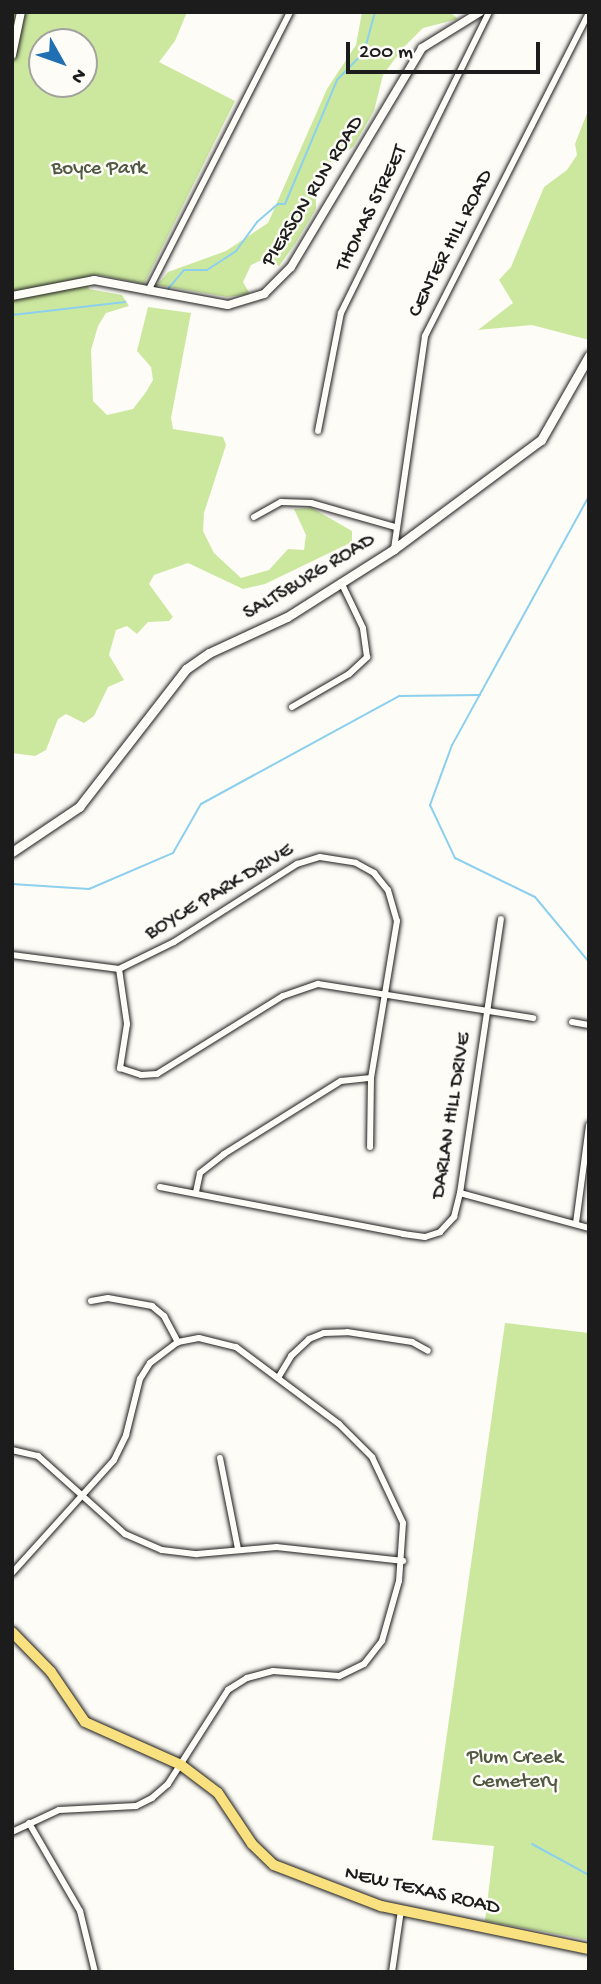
<!DOCTYPE html>
<html>
<head>
<meta charset="utf-8">
<style>
  body { margin:0 }
  #map { position:relative; width:601px; height:1984px; overflow:hidden; background:#fdfcf7; font-family:"Gochi Hand",sans-serif }
  div>[style] { position:absolute }
  .green>* { inset:0; background:#cce89f }
  .stream>* { height:2px; margin:-1px; padding:0 1px; transform-origin:1px; border-radius:1px; background:#8cd0ee }
  .roads { filter:drop-shadow(0 0 2px #1c1c1c) drop-shadow(0 0 2px #1c1c1c) }
  .minor>* { height:6px; margin:-3px; padding:0 3px; transform-origin:3px; border-radius:3px; background:#fdfcf7 }
  .tertiary>* { height:8px; margin:-4px; padding:0 4px; transform-origin:4px; border-radius:4px; background:#fdfcf7 }
  .secondary>* { height:9px; margin:-4.5px; padding:0 4.5px; transform-origin:4.5px; border-radius:4.5px; background:#fdfcf7 }
  .primary>* { height:10px; margin:-5px; padding:0 5px; transform-origin:5px; border-radius:5px; background:#fae180 }
  span { translate:-50% -50%; white-space:nowrap; text-align:center; line-height:1.15; -webkit-text-stroke:5px #fdfcf7; paint-order:stroke }
  .park-label { font-size:21px; color:#515943 }
  .street-label { font-size:21px; color:#1c1c1c }
  .frame { position:absolute; inset:0; border:14px solid #1c1c1c; pointer-events:none }
  .north { position:absolute; left:28px; top:28px; width:70px; height:70px; box-sizing:border-box; background:#fdfcf7; border:2px solid #a3a29f; border-radius:50%; rotate:130deg; font-size:19px; font-weight:700; line-height:28px; text-align:center; color:#1c1c1c }
  .north::after { content:''; display:block; margin:auto; width:24px; height:32px; background:#1f6fb2; clip-path:polygon(50% 0,100% 100%,50% 72%,0 100%) }
  .scale { position:absolute; left:346px; top:42px; width:194px; height:32px; box-sizing:border-box; border:4px solid #1c1c1c; border-top:0; padding-left:9px; font-size:21px; line-height:24px; white-space:nowrap; color:#1c1c1c; -webkit-text-stroke:5px #fdfcf7; paint-order:stroke }
</style>
</head>
<body>
<div id="map">
  <div class="green">
    <i style="clip-path:polygon(evenodd,12px 12px,187px 12px,175px 41px,159px 62px,235px 101px,144px 284px,100px 275px,86px 277px,89px 289px,122px 295px,129px 306px,106px 313px,98px 326px,91px 350px,93px 401px,107px 415px,133px 409px,146px 392px,153px 380px,151px 367px,137px 351px,148px 307px,191px 313px,171px 418px,173px 429px,223px 437px,226px 445px,204px 513px,203px 531px,214px 553px,241px 578px,269px 570px,288px 549px,304px 550px,306px 535px,294px 509px,312px 508px,352px 531px,352px 542px,265px 584px,243px 589px,188px 563px,154px 575px,149px 584px,173px 617px,169px 621px,148px 622px,137px 634px,127px 626px,116px 630px,109px 655px,124px 680px,108px 687px,94px 716px,84px 723px,66px 714px,58px 719px,46px 750px,35px 756px,12px 753px,12px 12px,42px 42px,84px 42px,84px 84px,42px 84px,42px 42px)"></i>
    <i style="clip-path:polygon(362px 12px,450px 12px,458px 19px,423px 28px,402px 49px,383px 75px,374px 111px,353px 147px,316px 172px,316px 209px,295px 244px,279px 266px,264px 259px,251px 265px,243px 282px,250px 294px,227px 297px,157px 285px,168px 272px,226px 251px,268px 223px,327px 89px,356px 45px)"></i>
    <i style="clip-path:polygon(589px 108px,589px 340px,532px 325px,478px 330px,513px 303px,499px 280px,511px 267px,544px 187px,567px 170px,577px 155px,575px 144px)"></i>
    <i style="clip-path:polygon(505px 1323px,589px 1333px,589px 1940px,485px 1921px,494px 1846px,432px 1840px)"></i>
  </div>
  <div class="stream">
    <i style="left:168px;top:289px;width:25px;rotate:-50deg"></i>
    <i style="left:184px;top:270px;width:23px"></i>
    <i style="left:207px;top:270px;width:35px;rotate:-33deg"></i>
    <i style="left:236px;top:251px;width:36px;rotate:-54deg"></i>
    <i style="left:257px;top:222px;width:28px;rotate:-41deg"></i>
    <i style="left:278px;top:204px;width:7px"></i>
    <i style="left:285px;top:204px;width:134px;rotate:-67.2deg"></i>
    <i style="left:337px;top:80px;width:39px;rotate:-46deg"></i>
    <i style="left:364px;top:52px;width:41px;rotate:-74.6deg"></i>
    <i style="left:12px;top:315px;width:114px;rotate:-6.6deg"></i>
    <i style="left:589px;top:496px;width:284px;rotate:118.8deg"></i>
    <i style="left:452px;top:745px;width:64px;rotate:110.1deg"></i>
    <i style="left:430px;top:805px;width:59px;rotate:64.7deg"></i>
    <i style="left:455px;top:858px;width:89px;rotate:26deg"></i>
    <i style="left:535px;top:897px;width:85px;rotate:50.3deg"></i>
    <i style="left:12px;top:884px;width:77px;rotate:3.7deg"></i>
    <i style="left:89px;top:889px;width:91px;rotate:-23.2deg"></i>
    <i style="left:173px;top:853px;width:56px;rotate:-60.3deg"></i>
    <i style="left:201px;top:804px;width:226px;rotate:-28.6deg"></i>
    <i style="left:399px;top:696px;width:81px;rotate:-0.7deg"></i>
    <i style="left:532px;top:1844px;width:65px;rotate:28.5deg"></i>
  </div>
  <div class="roads">
    <div class="minor">
      <i style="left:148px;top:291px;width:313px;rotate:-63deg"></i>
      <i style="left:318px;top:431px;width:120px;rotate:-79deg"></i>
      <i style="left:341px;top:313px;width:335px;rotate:-63.8deg"></i>
      <i style="left:254px;top:517px;width:31px;rotate:-29deg"></i>
      <i style="left:281px;top:502px;width:30px;rotate:2deg"></i>
      <i style="left:311px;top:503px;width:87px;rotate:15.9deg"></i>
      <i style="left:394px;top:549px;width:215px;rotate:-81.7deg"></i>
      <i style="left:425px;top:336px;width:362px;rotate:-63.1deg"></i>
      <i style="left:292px;top:707px;width:66px;rotate:-30.1deg"></i>
      <i style="left:349px;top:674px;width:25px;rotate:-43deg"></i>
      <i style="left:367px;top:657px;width:29px;rotate:-98deg"></i>
      <i style="left:363px;top:628px;width:51px;rotate:-115.6deg"></i>
      <i style="left:12px;top:955px;width:108px;rotate:7.5deg"></i>
      <i style="left:119px;top:969px;width:61px;rotate:-26.1deg"></i>
      <i style="left:174px;top:942px;width:146px;rotate:-32.4deg"></i>
      <i style="left:297px;top:864px;width:24px;rotate:-17deg"></i>
      <i style="left:320px;top:857px;width:36px;rotate:9deg"></i>
      <i style="left:356px;top:863px;width:21px;rotate:29deg"></i>
      <i style="left:374px;top:873px;width:22px;rotate:51deg"></i>
      <i style="left:388px;top:890px;width:32px;rotate:74deg"></i>
      <i style="left:397px;top:921px;width:159px;rotate:99.4deg"></i>
      <i style="left:371px;top:1078px;width:69px;rotate:90.8deg"></i>
      <i style="left:119px;top:969px;width:56px;rotate:81.7deg"></i>
      <i style="left:127px;top:1024px;width:45px;rotate:99deg"></i>
      <i style="left:120px;top:1068px;width:22px;rotate:18deg"></i>
      <i style="left:141px;top:1075px;width:16px;rotate:-4deg"></i>
      <i style="left:157px;top:1074px;width:148px;rotate:-31.8deg"></i>
      <i style="left:283px;top:996px;width:37px;rotate:-19deg"></i>
      <i style="left:318px;top:984px;width:218px;rotate:9deg"></i>
      <i style="left:572px;top:1022px;width:17px;rotate:10deg"></i>
      <i style="left:160px;top:1187px;width:248px;rotate:10.9deg"></i>
      <i style="left:403px;top:1234px;width:22px;rotate:8deg"></i>
      <i style="left:425px;top:1237px;width:16px;rotate:-18deg"></i>
      <i style="left:440px;top:1232px;width:21px;rotate:-47deg"></i>
      <i style="left:454px;top:1217px;width:25px;rotate:-76deg"></i>
      <i style="left:460px;top:1193px;width:277px;rotate:-81.5deg"></i>
      <i style="left:196px;top:1192px;width:19px;rotate:-78deg"></i>
      <i style="left:200px;top:1173px;width:31px;rotate:-38deg"></i>
      <i style="left:224px;top:1154px;width:138px;rotate:-32deg"></i>
      <i style="left:341px;top:1081px;width:30px;rotate:-6deg"></i>
      <i style="left:460px;top:1193px;width:134px;rotate:15.2deg"></i>
      <i style="left:576px;top:1223px;width:99px;rotate:-82.4deg"></i>
      <i style="left:91px;top:1301px;width:17px;rotate:-10deg"></i>
      <i style="left:108px;top:1298px;width:45px;rotate:10.3deg"></i>
      <i style="left:152px;top:1306px;width:16px;rotate:40deg"></i>
      <i style="left:164px;top:1316px;width:30px;rotate:62deg"></i>
      <i style="left:278px;top:1378px;width:26px;rotate:-59deg"></i>
      <i style="left:291px;top:1356px;width:25px;rotate:-43deg"></i>
      <i style="left:309px;top:1339px;width:16px;rotate:-22deg"></i>
      <i style="left:324px;top:1333px;width:23px;rotate:-2deg"></i>
      <i style="left:347px;top:1332px;width:66px;rotate:8.7deg"></i>
      <i style="left:412px;top:1342px;width:18px;rotate:29deg"></i>
      <i style="left:12px;top:1450px;width:27px;rotate:13deg"></i>
      <i style="left:38px;top:1456px;width:117px;rotate:41.9deg"></i>
      <i style="left:125px;top:1534px;width:40px;rotate:23.4deg"></i>
      <i style="left:162px;top:1550px;width:35px;rotate:7deg"></i>
      <i style="left:197px;top:1554px;width:80px;rotate:-5deg"></i>
      <i style="left:277px;top:1547px;width:127px;rotate:6.3deg"></i>
      <i style="left:220px;top:1458px;width:93px;rotate:78.8deg"></i>
      <i style="left:12px;top:1573px;width:152px;rotate:-47.9deg"></i>
      <i style="left:114px;top:1460px;width:28px;rotate:-64deg"></i>
      <i style="left:126px;top:1435px;width:58px;rotate:-76deg"></i>
      <i style="left:140px;top:1379px;width:19px;rotate:-58deg"></i>
      <i style="left:150px;top:1363px;width:35px;rotate:-37deg"></i>
      <i style="left:178px;top:1342px;width:21px;rotate:-11deg"></i>
      <i style="left:199px;top:1338px;width:38px;rotate:14deg"></i>
      <i style="left:236px;top:1347px;width:129px;rotate:36.8deg"></i>
      <i style="left:339px;top:1424px;width:47px;rotate:45deg"></i>
      <i style="left:372px;top:1457px;width:73px;rotate:64.8deg"></i>
      <i style="left:403px;top:1523px;width:58px;rotate:93.9deg"></i>
      <i style="left:399px;top:1581px;width:62px;rotate:105.8deg"></i>
      <i style="left:382px;top:1641px;width:29px;rotate:128deg"></i>
      <i style="left:364px;top:1664px;width:28px;rotate:154deg"></i>
      <i style="left:339px;top:1676px;width:66px;rotate:-175.7deg"></i>
      <i style="left:273px;top:1671px;width:27px;rotate:165deg"></i>
      <i style="left:247px;top:1678px;width:22px;rotate:148deg"></i>
      <i style="left:228px;top:1690px;width:112px;rotate:122.6deg"></i>
      <i style="left:168px;top:1784px;width:21px;rotate:139deg"></i>
      <i style="left:152px;top:1798px;width:18px;rotate:153deg"></i>
      <i style="left:136px;top:1806px;width:77px;rotate:177deg"></i>
      <i style="left:59px;top:1810px;width:52px;rotate:154.9deg"></i>
      <i style="left:29px;top:1823px;width:102px;rotate:59.9deg"></i>
      <i style="left:80px;top:1911px;width:63px;rotate:76.2deg"></i>
      <i style="left:392px;top:1972px;width:63px;rotate:-81.7deg"></i>
    </div>
    <div class="tertiary">
      <i style="left:12px;top:55px;width:44px;rotate:-78.2deg"></i>
      <i style="left:12px;top:296px;width:84px;rotate:-11deg"></i>
      <i style="left:94px;top:280px;width:136px;rotate:10.6deg"></i>
      <i style="left:228px;top:305px;width:38px;rotate:-17deg"></i>
      <i style="left:264px;top:294px;width:38px;rotate:-45deg"></i>
      <i style="left:291px;top:267px;width:255px;rotate:-59.1deg"></i>
      <i style="left:422px;top:48px;width:68px;rotate:-31.8deg"></i>
    </div>
    <div class="secondary">
      <i style="left:12px;top:852px;width:81px;rotate:-33.9deg"></i>
      <i style="left:79px;top:807px;width:175px;rotate:-52.2deg"></i>
      <i style="left:186px;top:669px;width:28px;rotate:-35deg"></i>
      <i style="left:209px;top:653px;width:86px;rotate:-24.8deg"></i>
      <i style="left:287px;top:617px;width:127px;rotate:-32.4deg"></i>
      <i style="left:394px;top:549px;width:183px;rotate:-36.6deg"></i>
      <i style="left:541px;top:440px;width:97px;rotate:-60.3deg"></i>
    </div>
    <div class="primary">
      <i style="left:12px;top:1632px;width:56px;rotate:45.7deg"></i>
      <i style="left:51px;top:1672px;width:60px;rotate:55.8deg"></i>
      <i style="left:85px;top:1722px;width:105px;rotate:24.1deg"></i>
      <i style="left:181px;top:1765px;width:46px;rotate:37.1deg"></i>
      <i style="left:218px;top:1793px;width:61px;rotate:56.3deg"></i>
      <i style="left:252px;top:1844px;width:30px;rotate:44deg"></i>
      <i style="left:274px;top:1865px;width:115px;rotate:21deg"></i>
      <i style="left:381px;top:1906px;width:212px;rotate:11.7deg"></i>
    </div>
  </div>
  <div class="park-label">
    <span style="left:99px;top:170px">Boyce Park</span>
    <span style="left:515px;top:1771px">Plum Creek<br>Cemetery</span>
  </div>
  <div class="street-label">
    <span style="left:314px;top:192px;rotate:-58deg">PIERSON RUN ROAD</span>
    <span style="left:373px;top:209px;rotate:-64deg">THOMAS STREET</span>
    <span style="left:452px;top:244px;rotate:-63deg">CENTER HILL ROAD</span>
    <span style="left:310px;top:578px;rotate:-31deg">SALTSBURG ROAD</span>
    <span style="left:220px;top:893px;rotate:-31deg">BOYCE PARK DRIVE</span>
    <span style="left:453px;top:1116px;rotate:-81deg">DARLAN HILL DRIVE</span>
    <span style="left:422px;top:1892px;rotate:13deg">NEW TEXAS ROAD</span>
  </div>
  <div class="frame"></div>
  <div class="north">N</div>
  <div class="scale">200 m</div>
</div>
</body>
</html>
